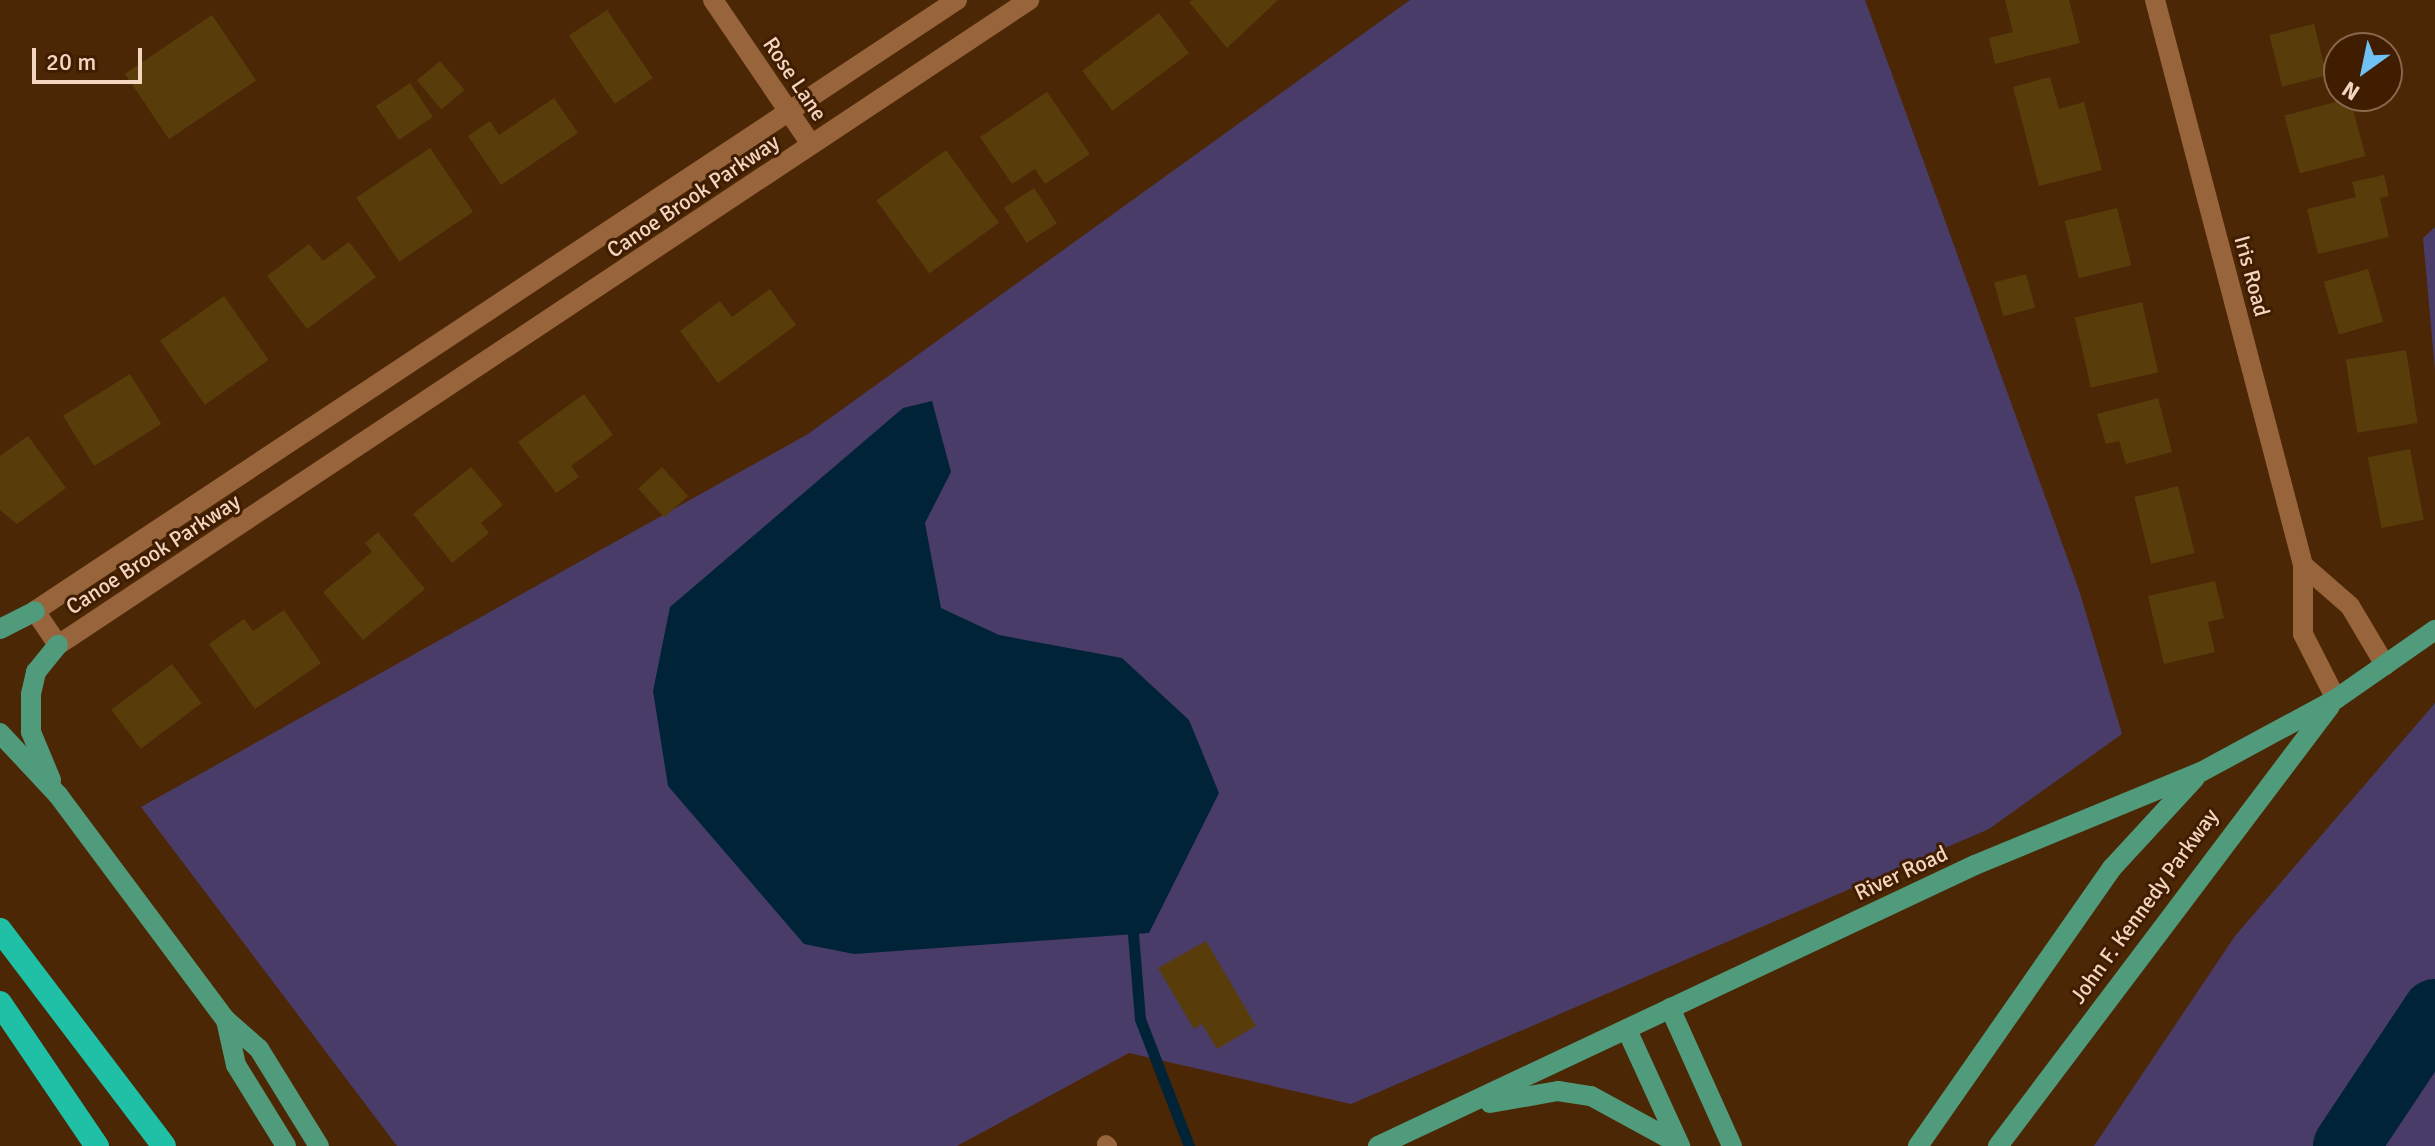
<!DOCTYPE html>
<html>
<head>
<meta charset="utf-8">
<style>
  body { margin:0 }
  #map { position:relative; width:2435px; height:1146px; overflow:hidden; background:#4b2705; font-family:Signika,sans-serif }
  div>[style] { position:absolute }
  .green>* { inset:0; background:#4a3c69 }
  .water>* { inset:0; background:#002337 }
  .stream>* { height:11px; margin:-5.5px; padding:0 5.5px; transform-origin:5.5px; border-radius:5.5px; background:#002337 }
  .river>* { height:66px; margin:-33px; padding:0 33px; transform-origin:33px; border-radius:33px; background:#002337 }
  .building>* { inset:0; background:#583d0b; transform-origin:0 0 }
  .lane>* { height:18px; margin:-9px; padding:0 9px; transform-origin:9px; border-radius:9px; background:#98643b }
  .street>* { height:20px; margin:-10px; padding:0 10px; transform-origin:10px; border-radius:10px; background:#98643b }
  .primary>* { height:20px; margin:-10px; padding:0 10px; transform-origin:10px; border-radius:10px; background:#4f9b7b }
  .highway>* { height:24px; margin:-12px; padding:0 12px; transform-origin:12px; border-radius:12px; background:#1fc0a6 }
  span { translate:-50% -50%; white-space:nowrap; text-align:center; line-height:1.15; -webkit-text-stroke:6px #401d00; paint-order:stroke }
  .street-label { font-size:22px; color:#f3d5c0 }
  .north { position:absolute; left:2323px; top:32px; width:80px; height:80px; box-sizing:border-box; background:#401d00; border:2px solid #88674d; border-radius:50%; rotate:213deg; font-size:22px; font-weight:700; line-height:32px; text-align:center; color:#f3d5c0 }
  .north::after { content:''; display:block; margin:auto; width:28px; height:36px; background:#70c1f4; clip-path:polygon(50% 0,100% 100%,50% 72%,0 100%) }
  .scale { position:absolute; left:32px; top:48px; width:110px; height:36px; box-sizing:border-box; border:4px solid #f3d5c0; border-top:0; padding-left:10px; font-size:24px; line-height:28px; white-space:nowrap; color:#f3d5c0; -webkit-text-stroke:6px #401d00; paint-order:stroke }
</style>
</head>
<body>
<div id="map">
  <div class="green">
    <i style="clip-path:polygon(1410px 0,1865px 0,2079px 590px,2122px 734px,1989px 829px,1351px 1104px,1129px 1053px,957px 1146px,397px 1146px,141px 807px,808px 434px)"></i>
    <i style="clip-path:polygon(2435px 227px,2435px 370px,2423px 238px)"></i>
    <i style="clip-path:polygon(2435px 703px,2435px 1146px,2094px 1146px,2235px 936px)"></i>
  </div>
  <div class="water">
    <i style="clip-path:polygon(932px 401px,951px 472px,925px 523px,941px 608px,999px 635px,1122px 658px,1189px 720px,1219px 793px,1149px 933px,854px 954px,804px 944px,668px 786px,653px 691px,670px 607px,903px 408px)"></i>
  </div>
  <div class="stream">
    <i style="left:1133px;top:934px;width:85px;rotate:85.3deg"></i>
    <i style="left:1140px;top:1019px;width:136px;rotate:68.9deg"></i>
  </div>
  <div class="river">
    <i style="left:2346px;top:1146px;width:161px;rotate:-56.4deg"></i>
  </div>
  <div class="building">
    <i style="clip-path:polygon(1278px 0,1227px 48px,1189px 2px,1192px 0)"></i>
    <i style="clip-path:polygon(2005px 0,2069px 0,2080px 43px,1995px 64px,1989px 38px,2013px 32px)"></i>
    <i style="left:607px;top:10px;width:82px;height:46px;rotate:56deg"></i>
    <i style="left:1159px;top:13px;width:50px;height:96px;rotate:53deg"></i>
    <i style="left:212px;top:15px;width:79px;height:105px;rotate:56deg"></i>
    <i style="left:2314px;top:24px;width:53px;height:46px;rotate:76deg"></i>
    <i style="left:440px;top:61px;width:38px;height:30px;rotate:50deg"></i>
    <i style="clip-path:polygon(2050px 77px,2059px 109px,2084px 102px,2102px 170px,2039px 186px,2013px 87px)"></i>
    <i style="left:410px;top:83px;width:41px;height:41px;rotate:56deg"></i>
    <i style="clip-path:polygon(1047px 92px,1090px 154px,1045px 184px,1035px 169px,1012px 184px,980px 137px)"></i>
    <i style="clip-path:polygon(554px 98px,578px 133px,501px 185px,468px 136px,490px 121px,499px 135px)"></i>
    <i style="left:2350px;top:98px;width:60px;height:68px;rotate:75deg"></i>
    <i style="left:430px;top:148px;width:77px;height:89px;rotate:56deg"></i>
    <i style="left:946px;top:150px;width:90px;height:86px;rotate:54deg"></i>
    <i style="clip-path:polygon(2384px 175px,2389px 196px,2380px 198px,2389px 237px,2318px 254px,2307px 209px,2356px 197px,2352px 182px)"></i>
    <i style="left:1034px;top:188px;width:42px;height:36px;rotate:57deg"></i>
    <i style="left:2117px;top:208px;width:59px;height:54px;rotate:76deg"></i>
    <i style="clip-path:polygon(349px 242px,376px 277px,307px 329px,267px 276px,309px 244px,323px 261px)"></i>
    <i style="left:2368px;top:269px;width:55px;height:46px;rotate:74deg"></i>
    <i style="left:2026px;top:274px;width:35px;height:33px;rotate:75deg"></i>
    <i style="clip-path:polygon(770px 289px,796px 325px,718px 383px,680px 331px,720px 301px,732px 317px)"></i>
    <i style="left:224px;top:296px;width:78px;height:78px;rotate:55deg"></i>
    <i style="left:2142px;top:302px;width:72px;height:69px;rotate:77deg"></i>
    <i style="left:2406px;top:350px;width:74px;height:61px;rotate:81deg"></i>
    <i style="left:130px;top:374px;width:59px;height:79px;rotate:58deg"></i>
    <i style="clip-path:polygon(584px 394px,613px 435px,571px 466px,579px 477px,556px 493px,518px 442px)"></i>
    <i style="clip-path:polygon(2158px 398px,2172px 452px,2126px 464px,2119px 441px,2106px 444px,2097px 414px)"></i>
    <i style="clip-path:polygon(28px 436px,66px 488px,17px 524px,0 510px,0 456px)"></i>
    <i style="left:2410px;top:449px;width:72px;height:43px;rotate:79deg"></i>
    <i style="clip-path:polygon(471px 467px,503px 505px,481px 523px,489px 533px,452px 563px,413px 514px)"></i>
    <i style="left:662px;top:467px;width:39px;height:32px;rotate:48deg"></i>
    <i style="left:2178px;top:486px;width:69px;height:45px;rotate:76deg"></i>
    <i style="clip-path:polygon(378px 532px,425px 589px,363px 640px,323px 592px,372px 552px,365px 543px)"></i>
    <i style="clip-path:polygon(2215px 581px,2224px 618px,2208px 622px,2215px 652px,2164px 664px,2148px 596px)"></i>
    <i style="clip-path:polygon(284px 610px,321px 663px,255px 709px,209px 644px,244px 619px,253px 631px)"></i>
    <i style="left:172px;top:664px;width:49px;height:76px;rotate:53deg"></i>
    <i style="clip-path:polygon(1206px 941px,1256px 1026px,1217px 1049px,1202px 1024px,1194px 1029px,1158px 968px)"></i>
  </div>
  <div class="lane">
    <i style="left:1106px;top:1144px;width:3px;rotate:45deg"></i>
  </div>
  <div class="street">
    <i style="left:713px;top:0;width:174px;rotate:55.8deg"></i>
    <i style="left:957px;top:0;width:1106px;rotate:146.47deg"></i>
    <i style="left:35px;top:611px;width:41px;rotate:55.9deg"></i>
    <i style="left:58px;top:645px;width:1166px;rotate:-33.59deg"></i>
    <i style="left:2155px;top:0;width:584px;rotate:75.32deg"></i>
    <i style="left:2303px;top:565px;width:69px;rotate:90deg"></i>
    <i style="left:2303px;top:634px;width:73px;rotate:63.1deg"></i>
    <i style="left:2303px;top:565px;width:62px;rotate:41.1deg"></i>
    <i style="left:2350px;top:606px;width:69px;rotate:59.3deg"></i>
  </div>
  <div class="primary">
    <i style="left:0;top:629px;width:39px;rotate:-27deg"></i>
    <i style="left:0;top:733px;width:85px;rotate:46.9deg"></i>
    <i style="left:58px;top:795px;width:281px;rotate:53.3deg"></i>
    <i style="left:226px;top:1020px;width:46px;rotate:77.5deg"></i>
    <i style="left:236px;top:1065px;width:95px;rotate:58.3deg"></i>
    <i style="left:51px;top:780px;width:52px;rotate:-112.6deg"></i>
    <i style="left:31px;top:732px;width:38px;rotate:-90deg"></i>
    <i style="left:31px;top:694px;width:23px;rotate:-77deg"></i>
    <i style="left:36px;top:672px;width:35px;rotate:-51deg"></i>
    <i style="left:1670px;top:1008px;width:151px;rotate:65.8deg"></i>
    <i style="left:226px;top:1020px;width:44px;rotate:41.3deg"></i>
    <i style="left:259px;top:1049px;width:114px;rotate:58.3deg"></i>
    <i style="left:1627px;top:1030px;width:128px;rotate:65.4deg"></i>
    <i style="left:1490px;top:1103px;width:69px;rotate:-10deg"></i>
    <i style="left:1558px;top:1091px;width:33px;rotate:9deg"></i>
    <i style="left:1591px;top:1096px;width:100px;rotate:28.6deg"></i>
    <i style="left:1378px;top:1146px;width:660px;rotate:-25.21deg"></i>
    <i style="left:1975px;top:865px;width:244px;rotate:-22.4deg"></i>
    <i style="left:2201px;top:772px;width:153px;rotate:-28.4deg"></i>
    <i style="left:2336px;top:699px;width:121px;rotate:-34.9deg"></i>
    <i style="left:1918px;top:1146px;width:339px;rotate:-55.1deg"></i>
    <i style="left:2112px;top:868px;width:122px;rotate:-47.3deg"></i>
    <i style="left:1998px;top:1146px;width:551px;rotate:-52.96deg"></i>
  </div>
  <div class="highway">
    <i style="left:0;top:930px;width:271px;rotate:52.8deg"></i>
    <i style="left:0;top:1003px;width:173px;rotate:55.9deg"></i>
  </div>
  <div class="street-label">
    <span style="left:795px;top:79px;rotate:56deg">Rose Lane</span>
    <span style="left:693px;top:196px;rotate:-34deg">Canoe Brook Parkway</span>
    <span style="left:2252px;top:276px;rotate:75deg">Iris Road</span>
    <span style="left:153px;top:554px;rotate:-33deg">Canoe Brook Parkway</span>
    <span style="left:1901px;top:873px;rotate:-25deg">River Road</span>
    <span style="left:2144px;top:906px;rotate:-54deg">John F. Kennedy Parkway</span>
  </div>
  <div class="north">N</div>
  <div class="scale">20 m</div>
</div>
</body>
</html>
